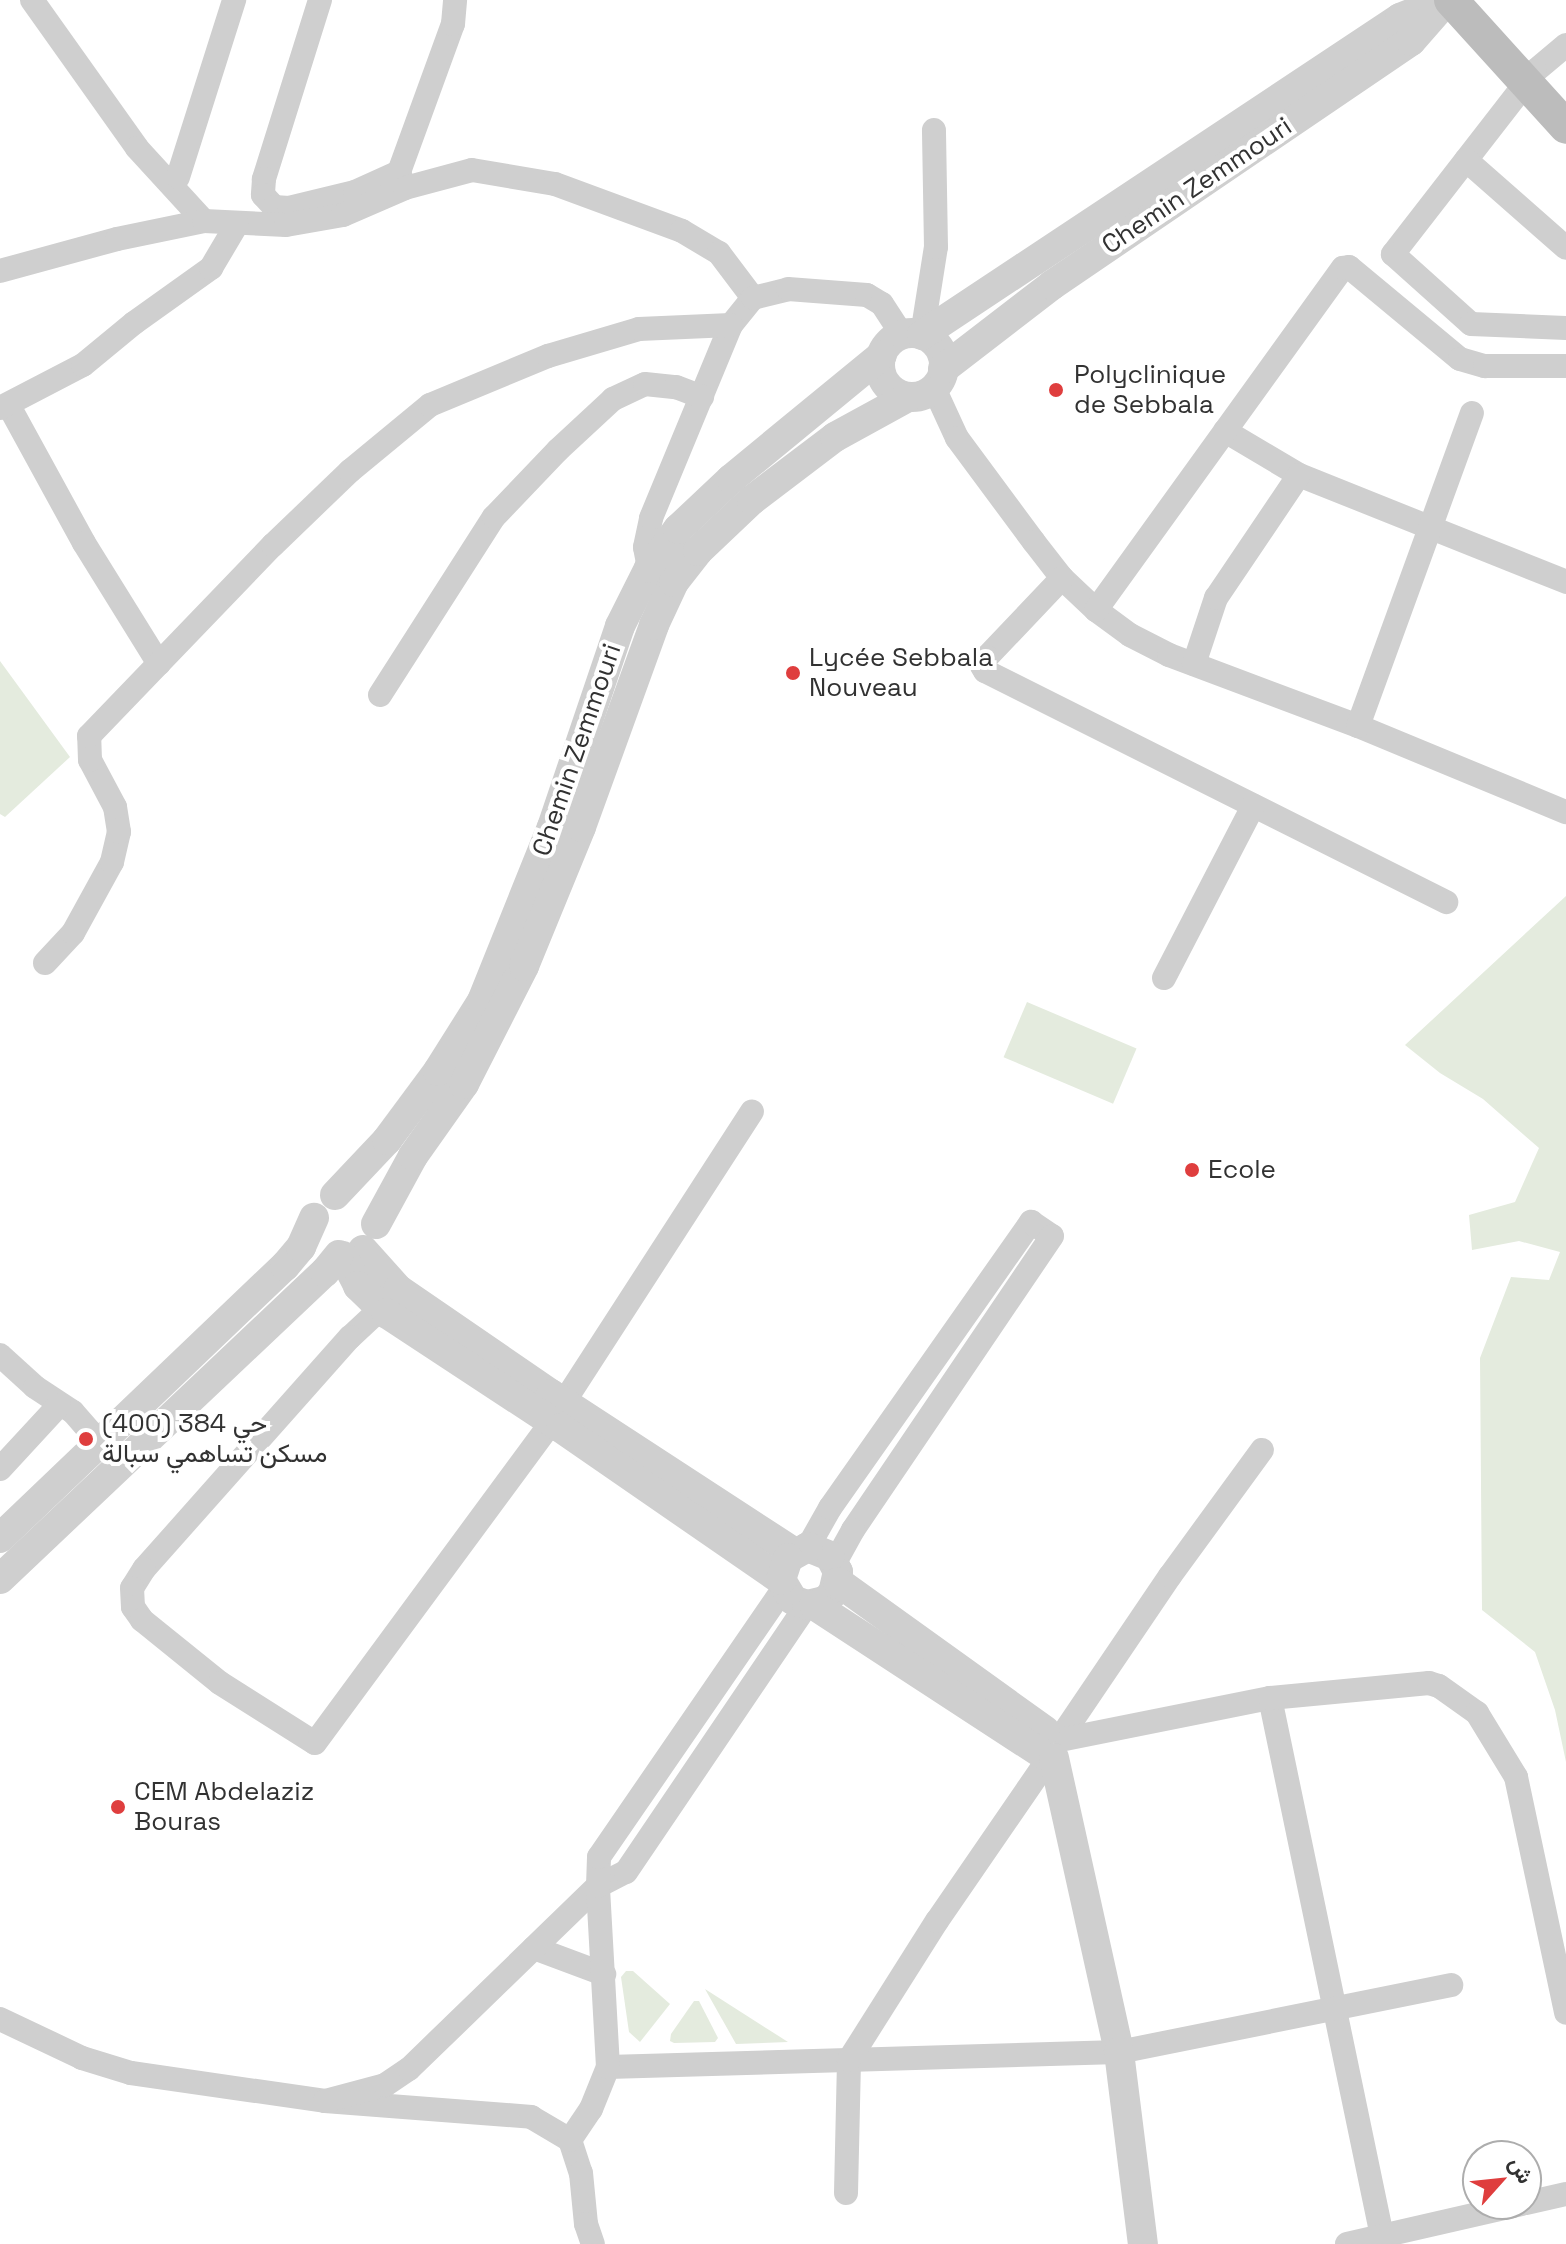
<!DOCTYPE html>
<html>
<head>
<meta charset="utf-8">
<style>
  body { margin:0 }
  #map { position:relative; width:1566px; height:2244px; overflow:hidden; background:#fff; font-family:"Space Grotesk",Vazirmatn,sans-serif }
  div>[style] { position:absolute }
  .green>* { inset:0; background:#e4ebde; transform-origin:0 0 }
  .minor>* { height:24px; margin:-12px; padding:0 12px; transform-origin:12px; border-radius:12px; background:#cfcfcf }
  .tertiary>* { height:30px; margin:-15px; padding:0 15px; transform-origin:15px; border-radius:15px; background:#cfcfcf }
  .tertiary>.ring { margin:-15px; padding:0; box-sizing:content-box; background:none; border:30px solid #cfcfcf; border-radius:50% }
  .secondary>* { height:34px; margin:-17px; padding:0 17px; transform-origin:17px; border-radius:17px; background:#bcbcbc }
  .dots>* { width:22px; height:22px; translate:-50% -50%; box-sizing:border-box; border:4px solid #fff; border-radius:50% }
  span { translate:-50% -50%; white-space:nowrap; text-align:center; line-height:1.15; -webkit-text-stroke:8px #fff; paint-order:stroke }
  .street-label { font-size:26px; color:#323232 }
  .poi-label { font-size:26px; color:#323232 }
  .left { translate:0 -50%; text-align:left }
  .north { position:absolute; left:1462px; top:2140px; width:80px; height:80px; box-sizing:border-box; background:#fff; border:2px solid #adadad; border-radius:50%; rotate:63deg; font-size:22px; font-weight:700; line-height:32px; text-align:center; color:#323232 }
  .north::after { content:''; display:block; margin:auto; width:28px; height:36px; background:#df3e3e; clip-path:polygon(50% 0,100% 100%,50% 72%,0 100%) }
</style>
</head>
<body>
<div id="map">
  <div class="green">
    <i style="clip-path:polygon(0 661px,70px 757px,5px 817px,0 814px)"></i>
    <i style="clip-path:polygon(1566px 896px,1566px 1762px,1555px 1710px,1535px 1652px,1482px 1610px,1480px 1358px,1511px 1277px,1549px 1280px,1560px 1252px,1519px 1241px,1472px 1250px,1469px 1215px,1515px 1202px,1539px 1148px,1483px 1099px,1440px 1073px,1405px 1045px)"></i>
    <i style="left:1027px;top:1002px;width:119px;height:60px;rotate:23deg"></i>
    <i style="clip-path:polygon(626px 1971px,633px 1971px,670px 2004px,640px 2042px,629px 2032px,621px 1977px)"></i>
    <i style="clip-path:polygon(705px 1989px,788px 2042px,736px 2044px)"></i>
    <i style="clip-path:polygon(694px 2001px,699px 2001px,718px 2038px,715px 2042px,674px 2043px,670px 2041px,671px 2034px)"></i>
  </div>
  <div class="minor">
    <i style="left:32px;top:0;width:181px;rotate:54.6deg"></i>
    <i style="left:137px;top:148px;width:99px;rotate:47.5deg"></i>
    <i style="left:320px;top:0;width:188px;rotate:107.4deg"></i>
    <i style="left:264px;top:179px;width:16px;rotate:94deg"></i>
    <i style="left:263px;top:195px;width:16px;rotate:47deg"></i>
    <i style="left:274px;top:207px;width:15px;rotate:4deg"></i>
    <i style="left:289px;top:208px;width:68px;rotate:-13.6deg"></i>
    <i style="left:355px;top:192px;width:48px;rotate:-24.4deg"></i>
    <i style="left:1566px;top:45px;width:40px;rotate:140deg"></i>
    <i style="left:1535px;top:71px;width:232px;rotate:127.8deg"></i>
    <i style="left:1393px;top:254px;width:105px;rotate:41.9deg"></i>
    <i style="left:1471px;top:324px;width:95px;rotate:2.4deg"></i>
    <i style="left:1466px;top:160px;width:133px;rotate:41.3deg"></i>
    <i style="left:178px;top:177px;width:186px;rotate:-72.4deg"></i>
    <i style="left:404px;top:186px;width:15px;rotate:-110deg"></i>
    <i style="left:399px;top:172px;width:158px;rotate:-70deg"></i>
    <i style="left:453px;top:24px;width:24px;rotate:-85deg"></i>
    <i style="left:0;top:271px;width:121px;rotate:-15.3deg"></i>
    <i style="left:117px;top:239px;width:89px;rotate:-11.7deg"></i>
    <i style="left:204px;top:221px;width:82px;rotate:2.8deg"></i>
    <i style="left:286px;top:225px;width:58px;rotate:-10deg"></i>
    <i style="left:343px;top:215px;width:68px;rotate:-23.5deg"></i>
    <i style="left:405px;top:188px;width:69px;rotate:-15deg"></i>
    <i style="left:472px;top:170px;width:84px;rotate:9.6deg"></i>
    <i style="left:555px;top:184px;width:135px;rotate:20.3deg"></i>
    <i style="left:682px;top:231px;width:43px;rotate:30.7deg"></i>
    <i style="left:719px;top:253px;width:56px;rotate:52.9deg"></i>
    <i style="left:922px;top:335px;width:89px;rotate:-81deg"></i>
    <i style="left:936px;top:247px;width:117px;rotate:-91deg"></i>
    <i style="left:934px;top:388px;width:55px;rotate:65.3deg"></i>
    <i style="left:957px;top:438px;width:129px;rotate:53.5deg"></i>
    <i style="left:1034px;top:542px;width:46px;rotate:52.1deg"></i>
    <i style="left:1062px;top:578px;width:47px;rotate:43.3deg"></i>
    <i style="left:1096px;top:610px;width:42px;rotate:36.3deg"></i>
    <i style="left:1130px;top:635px;width:44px;rotate:27.1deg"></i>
    <i style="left:1169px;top:655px;width:202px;rotate:20.6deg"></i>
    <i style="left:1358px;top:726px;width:225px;rotate:22.5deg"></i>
    <i style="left:9px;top:406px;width:156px;rotate:61.3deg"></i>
    <i style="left:84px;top:543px;width:142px;rotate:58.2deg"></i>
    <i style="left:0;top:408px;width:93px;rotate:-27.4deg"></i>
    <i style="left:83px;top:365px;width:66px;rotate:-39.5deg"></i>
    <i style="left:134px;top:323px;width:95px;rotate:-35.5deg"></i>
    <i style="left:211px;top:268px;width:51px;rotate:-59.4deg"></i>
    <i style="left:1225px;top:431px;width:86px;rotate:30.7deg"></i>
    <i style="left:1299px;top:475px;width:288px;rotate:21.8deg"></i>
    <i style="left:649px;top:568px;width:21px;rotate:-101deg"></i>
    <i style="left:645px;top:547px;width:30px;rotate:-78deg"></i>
    <i style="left:651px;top:518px;width:209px;rotate:-67.5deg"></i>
    <i style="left:731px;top:325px;width:35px;rotate:-51deg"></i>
    <i style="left:753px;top:298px;width:36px;rotate:-14deg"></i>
    <i style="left:788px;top:289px;width:79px;rotate:4.3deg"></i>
    <i style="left:867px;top:295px;width:17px;rotate:31deg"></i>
    <i style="left:882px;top:304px;width:37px;rotate:57deg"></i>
    <i style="left:1062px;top:578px;width:109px;rotate:133.5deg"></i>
    <i style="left:987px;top:657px;width:10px;rotate:119deg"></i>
    <i style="left:982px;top:666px;width:6px;rotate:59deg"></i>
    <i style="left:985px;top:671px;width:516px;rotate:26.61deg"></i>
    <i style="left:1096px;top:610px;width:422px;rotate:-54.2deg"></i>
    <i style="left:1343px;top:268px;width:6px;rotate:-9deg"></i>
    <i style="left:1349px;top:267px;width:144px;rotate:39.7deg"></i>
    <i style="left:1460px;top:359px;width:26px;rotate:16deg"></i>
    <i style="left:1485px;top:366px;width:81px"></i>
    <i style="left:1194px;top:664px;width:70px;rotate:-71.6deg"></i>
    <i style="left:1216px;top:598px;width:148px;rotate:-56deg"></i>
    <i style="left:380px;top:695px;width:211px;rotate:-57.4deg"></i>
    <i style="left:494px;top:517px;width:93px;rotate:-46.3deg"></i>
    <i style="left:558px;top:450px;width:75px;rotate:-42.8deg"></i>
    <i style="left:613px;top:399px;width:35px;rotate:-25deg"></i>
    <i style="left:645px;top:384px;width:31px;rotate:6deg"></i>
    <i style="left:676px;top:387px;width:28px;rotate:21deg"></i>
    <i style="left:1358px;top:726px;width:333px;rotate:-70deg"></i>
    <i style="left:45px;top:963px;width:41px;rotate:-47deg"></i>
    <i style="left:73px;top:933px;width:81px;rotate:-61.2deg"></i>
    <i style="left:112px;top:862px;width:31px;rotate:-77deg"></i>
    <i style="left:119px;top:832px;width:25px;rotate:-99deg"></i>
    <i style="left:115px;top:807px;width:53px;rotate:-118deg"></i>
    <i style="left:90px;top:760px;width:24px;rotate:-92deg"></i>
    <i style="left:89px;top:736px;width:265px;rotate:-46.1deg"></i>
    <i style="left:273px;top:545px;width:107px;rotate:-43.9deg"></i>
    <i style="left:350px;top:471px;width:104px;rotate:-39.5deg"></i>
    <i style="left:430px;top:405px;width:128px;rotate:-22.6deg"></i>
    <i style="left:548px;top:356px;width:95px;rotate:-16.5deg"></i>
    <i style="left:639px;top:329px;width:92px;rotate:-2.5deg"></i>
    <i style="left:1164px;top:978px;width:194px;rotate:-62.6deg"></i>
    <i style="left:386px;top:1313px;width:12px;rotate:171deg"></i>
    <i style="left:374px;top:1315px;width:33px;rotate:137deg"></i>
    <i style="left:350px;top:1337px;width:310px;rotate:131.6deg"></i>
    <i style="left:144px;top:1569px;width:22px;rotate:122deg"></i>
    <i style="left:132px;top:1588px;width:19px;rotate:87deg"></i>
    <i style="left:133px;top:1607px;width:16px;rotate:55deg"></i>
    <i style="left:142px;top:1620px;width:100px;rotate:38.9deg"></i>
    <i style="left:220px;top:1683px;width:112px;rotate:32.3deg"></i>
    <i style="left:315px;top:1743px;width:399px;rotate:-53.6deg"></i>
    <i style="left:0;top:1355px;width:47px;rotate:42.4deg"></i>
    <i style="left:35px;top:1387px;width:45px;rotate:33.3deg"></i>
    <i style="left:73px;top:1412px;width:38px;rotate:49deg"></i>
    <i style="left:564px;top:1402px;width:346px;rotate:-57.1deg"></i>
    <i style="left:0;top:1469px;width:87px;rotate:-47.3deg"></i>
    <i style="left:808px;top:1547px;width:45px;rotate:-60.6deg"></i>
    <i style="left:830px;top:1508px;width:350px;rotate:-54.9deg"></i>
    <i style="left:1031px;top:1222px;width:25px;rotate:34deg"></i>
    <i style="left:1052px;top:1236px;width:355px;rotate:124.1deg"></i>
    <i style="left:853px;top:1530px;width:37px;rotate:119deg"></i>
    <i style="left:1270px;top:1698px;width:550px;rotate:78.24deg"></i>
    <i style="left:1063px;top:1734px;width:191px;rotate:-55.9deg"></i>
    <i style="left:1170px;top:1576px;width:156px;rotate:-53.9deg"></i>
    <i style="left:1065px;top:1739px;width:209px;rotate:-11.3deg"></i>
    <i style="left:1270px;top:1698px;width:160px;rotate:-5.4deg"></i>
    <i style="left:1429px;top:1683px;width:10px;rotate:17deg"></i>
    <i style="left:1439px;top:1686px;width:47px;rotate:35.4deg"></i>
    <i style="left:1477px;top:1713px;width:75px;rotate:58.6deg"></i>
    <i style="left:1516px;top:1777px;width:241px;rotate:78deg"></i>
    <i style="left:534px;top:1948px;width:75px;rotate:20.4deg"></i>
    <i style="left:0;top:2019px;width:91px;rotate:25.4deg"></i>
    <i style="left:82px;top:2058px;width:51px;rotate:17deg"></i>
    <i style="left:131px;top:2073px;width:196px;rotate:8.2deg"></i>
    <i style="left:325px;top:2101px;width:207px;rotate:4.4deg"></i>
    <i style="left:531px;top:2117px;width:45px;rotate:30.5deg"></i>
    <i style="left:570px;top:2140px;width:35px;rotate:72deg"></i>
    <i style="left:581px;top:2173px;width:51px;rotate:84.4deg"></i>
    <i style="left:586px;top:2224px;width:21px;rotate:71deg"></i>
    <i style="left:608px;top:2067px;width:511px;rotate:-1.68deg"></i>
    <i style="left:1119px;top:2052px;width:339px;rotate:-11.4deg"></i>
    <i style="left:325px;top:2101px;width:62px;rotate:-14.9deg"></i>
    <i style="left:385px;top:2085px;width:29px;rotate:-34deg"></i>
    <i style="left:409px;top:2069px;width:263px;rotate:-44.1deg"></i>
    <i style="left:598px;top:1886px;width:31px;rotate:-27deg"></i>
    <i style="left:626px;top:1872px;width:323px;rotate:-55.9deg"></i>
    <i style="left:570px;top:2140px;width:37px;rotate:-56deg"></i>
    <i style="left:591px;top:2109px;width:45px;rotate:-68deg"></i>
    <i style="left:608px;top:2067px;width:181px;rotate:-93.2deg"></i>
    <i style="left:598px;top:1886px;width:29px;rotate:-88deg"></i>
    <i style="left:599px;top:1857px;width:325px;rotate:-55.5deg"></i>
    <i style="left:846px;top:2193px;width:133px;rotate:-88.7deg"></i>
    <i style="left:849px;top:2060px;width:165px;rotate:-57.7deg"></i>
    <i style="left:937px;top:1921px;width:198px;rotate:-55.5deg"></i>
    <i style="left:1526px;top:2203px;width:41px;rotate:-12.7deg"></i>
    <i style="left:1347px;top:2244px;width:179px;rotate:-12.9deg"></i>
  </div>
  <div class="tertiary">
    <i class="ring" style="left:880px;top:333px;width:34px;height:34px"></i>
    <i style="left:922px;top:335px;width:574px;rotate:-33.55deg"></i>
    <i style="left:1400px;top:18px;width:45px;rotate:-22deg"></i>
    <i style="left:943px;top:369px;width:138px;rotate:-37.6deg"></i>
    <i style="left:1052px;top:285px;width:434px;rotate:-34.2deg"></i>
    <i style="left:1411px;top:41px;width:55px;rotate:-48.7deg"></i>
    <i style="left:335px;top:1195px;width:76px;rotate:-46.6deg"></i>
    <i style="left:387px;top:1140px;width:86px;rotate:-53.5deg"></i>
    <i style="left:438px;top:1071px;width:83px;rotate:-57.8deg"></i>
    <i style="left:482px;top:1001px;width:188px;rotate:-68.1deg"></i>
    <i style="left:552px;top:827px;width:212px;rotate:-71.3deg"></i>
    <i style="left:620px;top:626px;width:65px;rotate:-63.4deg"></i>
    <i style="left:649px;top:568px;width:49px;rotate:-53.4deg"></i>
    <i style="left:678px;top:529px;width:73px;rotate:-43.3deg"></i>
    <i style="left:731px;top:479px;width:195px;rotate:-39.4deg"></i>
    <i style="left:376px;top:1224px;width:77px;rotate:-61.4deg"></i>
    <i style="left:413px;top:1156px;width:88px;rotate:-54.7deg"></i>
    <i style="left:464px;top:1084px;width:132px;rotate:-63deg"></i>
    <i style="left:524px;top:966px;width:150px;rotate:-67.7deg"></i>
    <i style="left:581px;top:827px;width:215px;rotate:-70.1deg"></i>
    <i style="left:654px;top:625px;width:47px;rotate:-65.1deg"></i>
    <i style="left:674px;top:582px;width:39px;rotate:-52deg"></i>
    <i style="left:698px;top:551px;width:74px;rotate:-43.4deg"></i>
    <i style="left:752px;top:500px;width:104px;rotate:-37.2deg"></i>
    <i style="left:835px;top:437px;width:83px;rotate:-28.7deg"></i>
    <i style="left:363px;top:1250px;width:52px;rotate:48.1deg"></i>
    <i style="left:398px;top:1289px;width:186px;rotate:34.5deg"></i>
    <i style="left:551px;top:1394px;width:289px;rotate:33.1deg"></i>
    <i style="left:343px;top:1256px;width:34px;rotate:63deg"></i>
    <i style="left:358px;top:1286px;width:39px;rotate:44deg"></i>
    <i style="left:386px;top:1313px;width:209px;rotate:33.3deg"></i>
    <i style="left:561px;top:1428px;width:267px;rotate:34.6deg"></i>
    <i style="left:781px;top:1580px;width:23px;rotate:59deg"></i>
    <i style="left:793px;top:1600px;width:15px;rotate:20deg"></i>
    <i style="left:807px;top:1605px;width:18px;rotate:-13deg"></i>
    <i style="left:825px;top:1601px;width:11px;rotate:-45deg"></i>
    <i style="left:833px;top:1593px;width:22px;rotate:-77deg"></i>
    <i style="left:838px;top:1572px;width:18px;rotate:-117deg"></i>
    <i style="left:830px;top:1556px;width:24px;rotate:-158deg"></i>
    <i style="left:808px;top:1547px;width:23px;rotate:151deg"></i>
    <i style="left:788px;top:1558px;width:23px;rotate:108deg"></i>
    <i style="left:0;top:1538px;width:394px;rotate:-43.7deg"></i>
    <i style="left:285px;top:1266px;width:25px;rotate:-50deg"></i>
    <i style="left:301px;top:1247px;width:32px;rotate:-66deg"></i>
    <i style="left:0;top:1579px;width:447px;rotate:-43.4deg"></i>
    <i style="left:325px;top:1272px;width:22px;rotate:-51deg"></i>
    <i style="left:838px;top:1582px;width:255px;rotate:35.7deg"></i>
    <i style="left:814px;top:1605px;width:271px;rotate:33.1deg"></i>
    <i style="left:1054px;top:1758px;width:301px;rotate:77.5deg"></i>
    <i style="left:1119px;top:2052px;width:193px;rotate:82.9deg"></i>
  </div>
  <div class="secondary">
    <i style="left:1451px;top:0;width:171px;rotate:47.8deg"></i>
  </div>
  <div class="dots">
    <i style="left:1056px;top:390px;background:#df3e3e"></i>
    <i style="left:793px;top:673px;background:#df3e3e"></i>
    <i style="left:1192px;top:1170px;background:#df3e3e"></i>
    <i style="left:86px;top:1439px;background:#df3e3e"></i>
    <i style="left:118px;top:1807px;background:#df3e3e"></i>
  </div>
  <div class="street-label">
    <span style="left:1197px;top:186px;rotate:-34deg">Chemin Zemmouri</span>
    <span style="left:577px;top:750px;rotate:-71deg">Chemin Zemmouri</span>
  </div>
  <div class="poi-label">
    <span class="left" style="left:1074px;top:390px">Polyclinique<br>de Sebbala</span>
    <span class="left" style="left:809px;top:673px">Lycée Sebbala<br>Nouveau</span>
    <span class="left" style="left:1208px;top:1170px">Ecole</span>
    <span class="left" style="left:102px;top:1439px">حي 384 (400)<br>مسكن تساهمي سبالة</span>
    <span class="left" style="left:134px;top:1807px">CEM Abdelaziz<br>Bouras</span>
  </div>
  <div class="north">ش</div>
</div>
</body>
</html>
